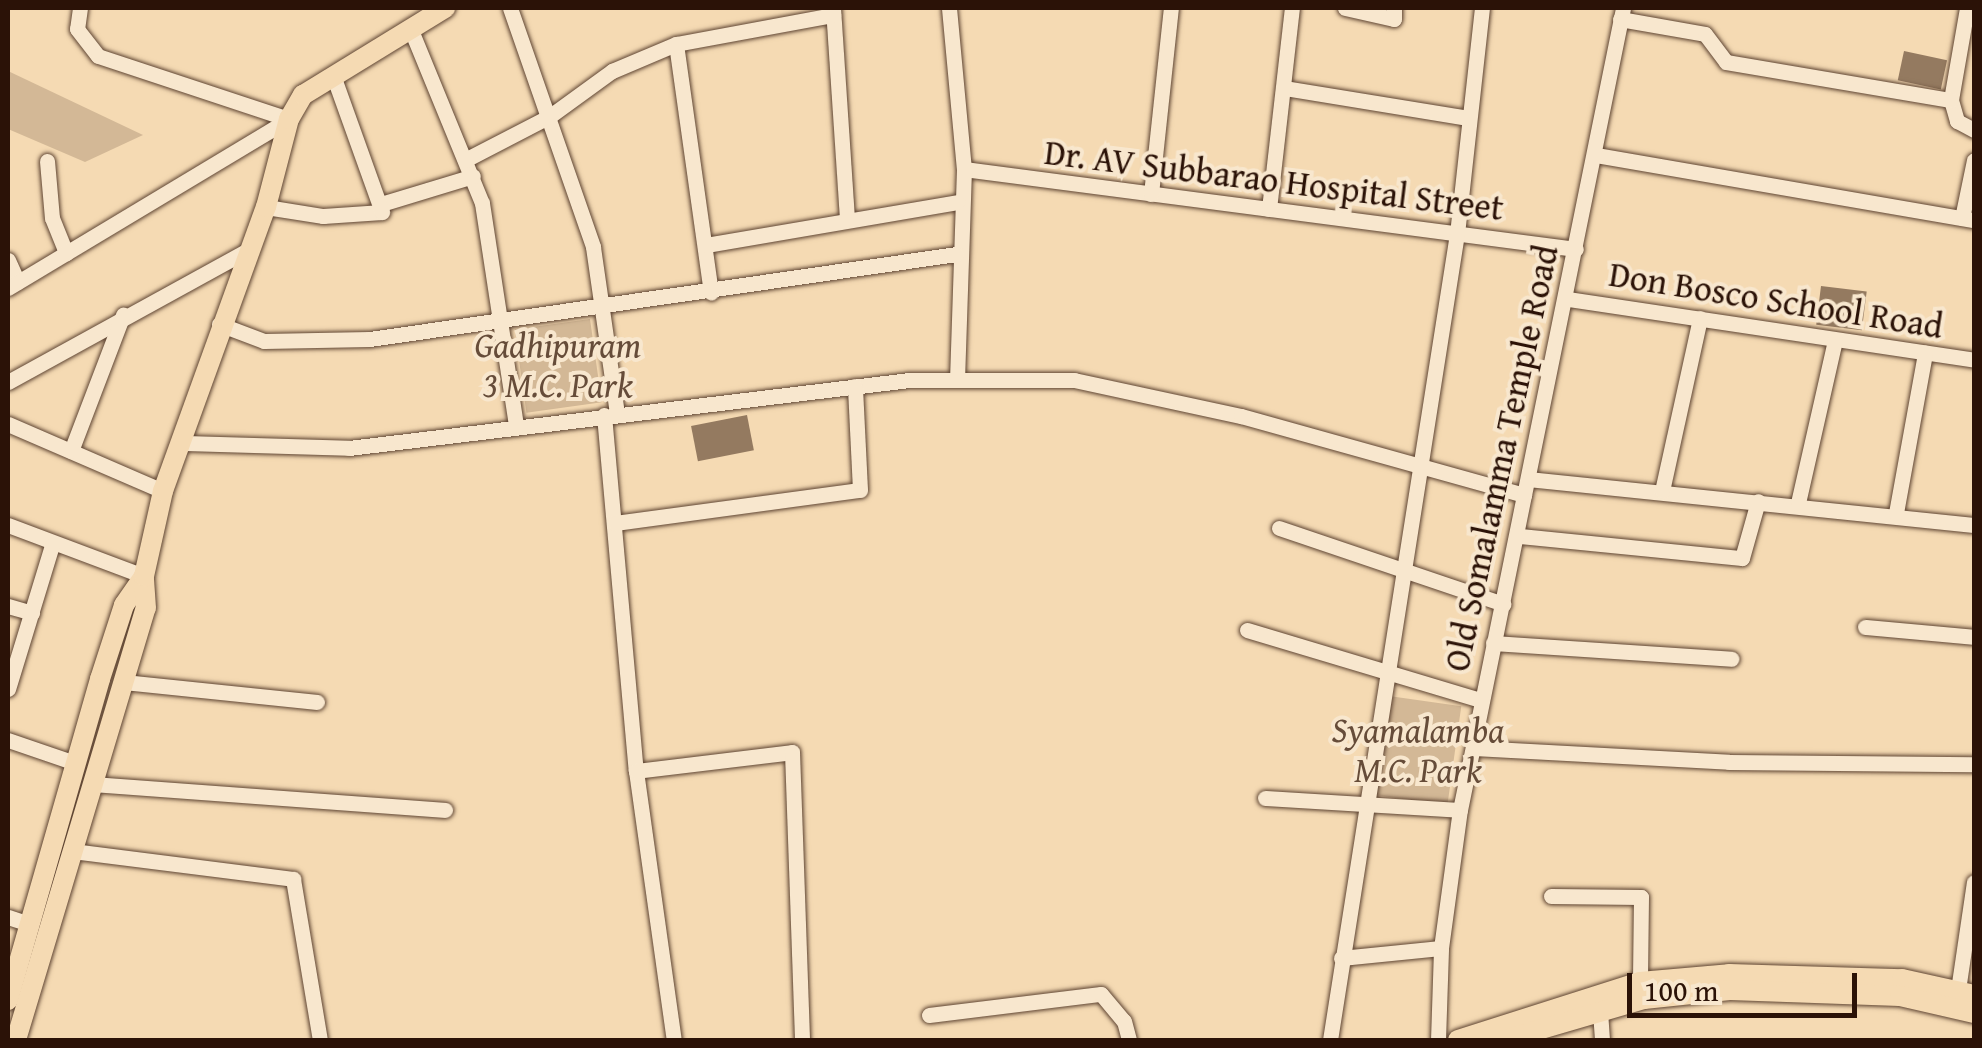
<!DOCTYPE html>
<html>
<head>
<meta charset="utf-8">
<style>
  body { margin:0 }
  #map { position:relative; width:1982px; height:1048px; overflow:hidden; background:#f5dab3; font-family:"Gentium Book Plus",serif }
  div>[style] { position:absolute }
  .green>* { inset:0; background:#d3b896; transform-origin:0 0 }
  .building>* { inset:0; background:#947a60; transform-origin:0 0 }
  .roads { filter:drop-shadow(0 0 2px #5e4432) drop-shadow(0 0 2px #5e4432) }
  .minor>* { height:15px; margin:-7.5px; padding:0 7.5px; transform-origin:7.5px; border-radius:7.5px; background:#f8e7ce }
  .major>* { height:20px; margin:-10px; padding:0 10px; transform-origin:10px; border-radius:10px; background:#f5dab3 }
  span { translate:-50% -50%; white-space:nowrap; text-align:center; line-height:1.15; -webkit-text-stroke:8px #f8e7ce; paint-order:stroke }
  .street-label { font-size:35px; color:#2b1207 }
  .park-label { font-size:35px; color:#664c39; font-style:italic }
  .frame { position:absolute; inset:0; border:10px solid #2b1207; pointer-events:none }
  .scale { position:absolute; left:1627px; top:973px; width:230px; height:45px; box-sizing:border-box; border:5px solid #2b1207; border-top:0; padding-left:12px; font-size:30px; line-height:35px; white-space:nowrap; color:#2b1207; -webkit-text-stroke:8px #f8e7ce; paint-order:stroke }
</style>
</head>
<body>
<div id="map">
  <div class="green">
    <i style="clip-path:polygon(8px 71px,143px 135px,85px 162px,8px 129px)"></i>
    <i style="left:590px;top:319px;width:84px;height:76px;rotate:82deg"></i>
    <i style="left:1389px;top:696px;width:73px;height:100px;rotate:8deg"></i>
  </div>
  <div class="building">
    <i style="left:1904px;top:51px;width:44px;height:30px;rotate:12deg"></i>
    <i style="left:1821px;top:286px;width:46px;height:39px;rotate:7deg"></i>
    <i style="left:747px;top:415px;width:36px;height:57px;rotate:79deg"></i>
  </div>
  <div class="roads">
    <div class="minor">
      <i style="left:80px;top:8px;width:21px;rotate:98deg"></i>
      <i style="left:77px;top:29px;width:34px;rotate:52deg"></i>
      <i style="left:98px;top:56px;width:201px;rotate:18.3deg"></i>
      <i style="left:510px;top:8px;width:253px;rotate:70.8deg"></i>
      <i style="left:593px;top:247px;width:169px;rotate:81.8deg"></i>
      <i style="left:833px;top:8px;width:211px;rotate:86.2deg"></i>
      <i style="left:949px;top:8px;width:162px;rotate:84.7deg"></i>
      <i style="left:964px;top:169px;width:210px;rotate:91.9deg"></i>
      <i style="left:1345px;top:8px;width:50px;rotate:12.7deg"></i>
      <i style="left:1394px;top:19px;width:11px;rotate:-90deg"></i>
      <i style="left:1967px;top:8px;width:93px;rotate:99.9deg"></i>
      <i style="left:1951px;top:100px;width:22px;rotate:74deg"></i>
      <i style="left:1957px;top:121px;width:19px;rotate:28deg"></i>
      <i style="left:1620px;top:19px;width:86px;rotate:10deg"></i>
      <i style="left:1705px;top:34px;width:35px;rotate:53deg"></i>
      <i style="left:1726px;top:62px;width:228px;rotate:9.6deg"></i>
      <i style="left:411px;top:30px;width:187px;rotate:67.7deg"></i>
      <i style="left:482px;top:203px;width:226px;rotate:81.3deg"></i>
      <i style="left:676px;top:44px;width:251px;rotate:82deg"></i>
      <i style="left:1285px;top:88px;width:186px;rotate:9.3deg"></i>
      <i style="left:1596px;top:155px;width:384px;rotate:9.8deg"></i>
      <i style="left:465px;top:160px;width:96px;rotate:-27.4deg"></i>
      <i style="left:550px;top:116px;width:77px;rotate:-36deg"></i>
      <i style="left:612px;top:71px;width:69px;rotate:-22.9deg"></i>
      <i style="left:676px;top:44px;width:160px;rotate:-10.5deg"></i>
      <i style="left:47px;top:161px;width:57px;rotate:85deg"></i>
      <i style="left:52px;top:218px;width:38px;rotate:68deg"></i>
      <i style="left:964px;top:169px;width:617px;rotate:7.45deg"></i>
      <i style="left:1151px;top:194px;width:187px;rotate:-83.9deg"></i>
      <i style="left:381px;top:204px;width:96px;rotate:-16.9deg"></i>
      <i style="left:266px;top:207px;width:58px;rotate:9deg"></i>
      <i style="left:323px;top:216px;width:59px;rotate:-3.9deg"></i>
      <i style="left:382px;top:212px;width:142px;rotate:-109.7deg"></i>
      <i style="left:1269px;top:209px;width:202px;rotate:-83.5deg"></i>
      <i style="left:1962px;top:218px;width:59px;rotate:-78.3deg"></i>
      <i style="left:706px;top:245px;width:255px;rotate:-9.7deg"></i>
      <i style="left:8px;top:260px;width:24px;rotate:66deg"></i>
      <i style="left:8px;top:288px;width:328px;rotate:-31deg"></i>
      <i style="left:1568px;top:299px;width:411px;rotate:8.5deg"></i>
      <i style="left:219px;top:324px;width:48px;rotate:20.7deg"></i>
      <i style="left:264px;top:341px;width:106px;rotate:-1.1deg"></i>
      <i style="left:370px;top:339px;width:592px;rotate:-8.25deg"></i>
      <i style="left:8px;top:382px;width:276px;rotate:-28.8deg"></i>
      <i style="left:604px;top:415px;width:357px;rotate:84.9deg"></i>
      <i style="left:636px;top:771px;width:272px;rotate:82deg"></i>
      <i style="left:8px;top:424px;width:169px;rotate:23.4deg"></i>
      <i style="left:184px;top:443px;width:165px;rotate:1.7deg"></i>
      <i style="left:349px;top:448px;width:564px;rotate:-6.92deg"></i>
      <i style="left:909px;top:380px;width:165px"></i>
      <i style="left:1074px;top:380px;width:171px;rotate:12.2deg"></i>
      <i style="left:1241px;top:416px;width:294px;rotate:15.6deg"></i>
      <i style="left:71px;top:451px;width:146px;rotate:-69.1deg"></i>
      <i style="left:1528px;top:479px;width:448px;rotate:5.9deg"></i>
      <i style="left:1662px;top:491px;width:177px;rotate:-77.6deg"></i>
      <i style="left:1798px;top:503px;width:167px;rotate:-77.2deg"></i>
      <i style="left:1896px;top:513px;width:163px;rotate:-79.7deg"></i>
      <i style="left:615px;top:523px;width:247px;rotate:-7.7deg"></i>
      <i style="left:860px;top:490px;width:104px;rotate:-92.8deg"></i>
      <i style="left:8px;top:525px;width:145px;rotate:20.6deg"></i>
      <i style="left:1279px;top:528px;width:237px;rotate:18.7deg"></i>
      <i style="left:1520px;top:536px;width:223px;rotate:5.7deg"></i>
      <i style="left:1742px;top:558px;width:59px;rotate:-74.3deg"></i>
      <i style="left:8px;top:606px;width:25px;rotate:16deg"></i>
      <i style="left:1865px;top:627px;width:109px;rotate:5.2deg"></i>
      <i style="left:1247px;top:630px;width:244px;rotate:16.7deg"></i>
      <i style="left:1493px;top:643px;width:239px;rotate:3.8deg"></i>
      <i style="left:124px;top:682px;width:194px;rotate:5.9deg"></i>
      <i style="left:8px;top:689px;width:151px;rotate:-73deg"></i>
      <i style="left:8px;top:740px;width:71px;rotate:18.9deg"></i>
      <i style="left:1474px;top:748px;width:255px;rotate:3.1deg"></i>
      <i style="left:1729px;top:762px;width:245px;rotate:0.5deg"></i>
      <i style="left:636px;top:771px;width:157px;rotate:-6.9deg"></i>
      <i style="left:792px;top:752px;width:288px;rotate:88deg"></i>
      <i style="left:93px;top:784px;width:353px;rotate:4.2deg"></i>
      <i style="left:1265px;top:798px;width:195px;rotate:3.5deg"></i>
      <i style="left:72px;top:851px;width:223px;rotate:7.2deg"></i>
      <i style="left:293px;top:879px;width:163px;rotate:80.5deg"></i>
      <i style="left:1551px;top:896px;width:90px;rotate:0.6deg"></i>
      <i style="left:1641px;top:897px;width:85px;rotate:90.7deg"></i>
      <i style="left:8px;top:917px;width:22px;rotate:18deg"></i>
      <i style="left:1341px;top:958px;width:100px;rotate:-5.7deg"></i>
      <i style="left:1958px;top:990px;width:109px;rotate:-81.6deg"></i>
      <i style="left:1600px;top:1011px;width:29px;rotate:86deg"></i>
      <i style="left:929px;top:1015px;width:173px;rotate:-7deg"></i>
      <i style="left:1101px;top:994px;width:35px;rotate:50deg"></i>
      <i style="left:1124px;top:1021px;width:20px;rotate:75deg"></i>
      <i style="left:1330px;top:1040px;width:816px;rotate:-81.05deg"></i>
      <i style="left:1457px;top:234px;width:227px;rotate:-83.7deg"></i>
      <i style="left:1438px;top:1040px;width:92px;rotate:-88.1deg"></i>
      <i style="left:1441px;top:948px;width:139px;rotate:-82.2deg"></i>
      <i style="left:1460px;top:810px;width:818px;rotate:-78.51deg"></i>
    </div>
    <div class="major">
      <i style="left:8px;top:1000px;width:334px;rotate:-74deg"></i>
      <i style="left:100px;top:679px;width:78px;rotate:-72deg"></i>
      <i style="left:124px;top:605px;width:35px;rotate:-55deg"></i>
      <i style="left:16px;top:1040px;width:451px;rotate:-73.3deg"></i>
      <i style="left:146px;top:608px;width:32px;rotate:-94deg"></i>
      <i style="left:144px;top:576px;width:87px;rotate:-77.4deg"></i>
      <i style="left:163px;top:491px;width:302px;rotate:-70.1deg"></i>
      <i style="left:266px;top:207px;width:91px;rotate:-75.4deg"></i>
      <i style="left:289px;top:119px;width:28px;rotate:-60deg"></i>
      <i style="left:303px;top:95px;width:167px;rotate:-31.5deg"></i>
      <i style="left:1458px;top:1040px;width:191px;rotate:-17.7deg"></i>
      <i style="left:1640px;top:982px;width:89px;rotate:-5.1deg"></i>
      <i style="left:1729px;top:974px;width:173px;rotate:1.7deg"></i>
      <i style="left:1902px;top:979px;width:74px;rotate:12.5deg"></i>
      <i style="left:1504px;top:1040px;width:146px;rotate:-16.3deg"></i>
      <i style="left:1644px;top:999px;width:86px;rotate:-6deg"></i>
      <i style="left:1730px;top:990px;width:170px;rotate:2deg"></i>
      <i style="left:1900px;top:996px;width:76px;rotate:12.9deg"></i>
    </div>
  </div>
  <div class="street-label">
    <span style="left:1274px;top:180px;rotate:7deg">Dr. AV Subbarao Hospital Street</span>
    <span style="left:1776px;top:300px;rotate:9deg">Don Bosco School Road</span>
    <span style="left:1501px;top:458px;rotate:-78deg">Old Somalamma Temple Road</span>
  </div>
  <div class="park-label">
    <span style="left:558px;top:365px">Gadhipuram<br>3 M.C. Park</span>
    <span style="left:1418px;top:750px">Syamalamba<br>M.C. Park</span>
  </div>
  <div class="frame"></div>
  <div class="scale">100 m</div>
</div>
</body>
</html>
